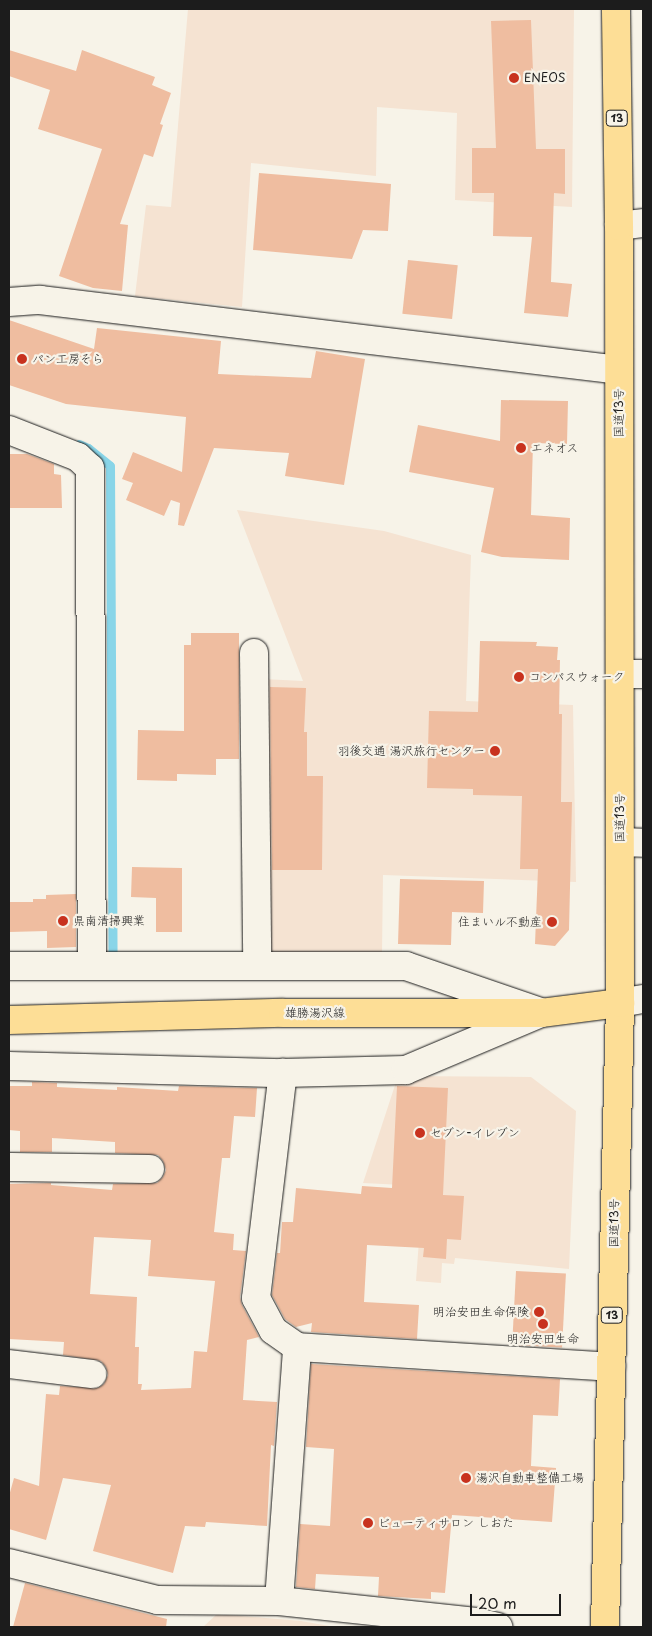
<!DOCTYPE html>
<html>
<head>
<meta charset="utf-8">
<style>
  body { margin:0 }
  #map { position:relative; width:652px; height:1636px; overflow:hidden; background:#f7f3e8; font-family:"Playpen Sans","Klee One",sans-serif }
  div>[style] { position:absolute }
  .built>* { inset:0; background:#f5e3d2 }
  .stream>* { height:9px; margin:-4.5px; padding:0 4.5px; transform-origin:4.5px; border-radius:4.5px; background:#89d5e8 }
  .building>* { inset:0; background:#efbda0; transform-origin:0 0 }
  .roads { filter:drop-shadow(0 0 1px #1c1c1c) drop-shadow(0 0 1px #1c1c1c) }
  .minor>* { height:28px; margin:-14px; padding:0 14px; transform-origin:14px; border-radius:14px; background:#f7f3e8 }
  .major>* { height:28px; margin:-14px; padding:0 14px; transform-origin:14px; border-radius:14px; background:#fdde96 }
  .highway>* { height:28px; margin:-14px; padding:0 14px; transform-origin:14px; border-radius:14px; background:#fdde96 }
  .dots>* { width:14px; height:14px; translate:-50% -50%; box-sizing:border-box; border:2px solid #f7f3e8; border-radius:50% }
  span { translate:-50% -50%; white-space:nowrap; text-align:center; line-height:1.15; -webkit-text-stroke:4.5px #f7f3e8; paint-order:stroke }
  .shield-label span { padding:1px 4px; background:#f7f3e8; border:1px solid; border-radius:4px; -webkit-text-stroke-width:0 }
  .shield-label { font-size:11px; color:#1c1c1c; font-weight:700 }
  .poi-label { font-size:12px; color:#1c1c1c }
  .left { translate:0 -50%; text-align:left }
  .right { translate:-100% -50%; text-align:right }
  .street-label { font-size:12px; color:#1c1c1c }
  .frame { position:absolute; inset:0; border:10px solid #1c1c1c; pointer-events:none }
  .scale { position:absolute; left:470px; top:1594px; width:91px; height:22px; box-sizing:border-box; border:2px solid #1c1c1c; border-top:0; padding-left:6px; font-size:15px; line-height:18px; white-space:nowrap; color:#1c1c1c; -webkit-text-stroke:4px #f7f3e8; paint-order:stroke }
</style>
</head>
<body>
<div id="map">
  <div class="built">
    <i style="clip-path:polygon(188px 9px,574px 9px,572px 207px,455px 200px,457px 113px,377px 107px,376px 176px,251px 163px,242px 307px,135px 296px,146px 205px,171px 207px)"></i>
    <i style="clip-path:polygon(237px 510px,384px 531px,471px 555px,466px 701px,573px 705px,576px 882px,383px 875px,382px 953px,266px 952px,263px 679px,303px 681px)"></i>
    <i style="clip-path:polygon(398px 1076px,531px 1077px,576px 1111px,569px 1269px,455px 1258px,454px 1264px,442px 1263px,441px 1283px,416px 1281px,423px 1186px,363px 1183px)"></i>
    <i style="clip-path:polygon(217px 1614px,301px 1621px,335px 1627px,203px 1627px)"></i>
  </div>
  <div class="stream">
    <i style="left:79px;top:444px;width:10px;rotate:24deg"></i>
    <i style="left:88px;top:448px;width:28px;rotate:39deg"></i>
    <i style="left:110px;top:466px;width:496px;rotate:89.7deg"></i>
  </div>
  <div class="building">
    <i style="clip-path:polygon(531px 20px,536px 149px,565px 149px,565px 194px,554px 193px,551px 282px,572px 284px,568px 317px,524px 313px,532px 237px,493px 236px,494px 193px,472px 193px,472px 148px,496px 148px,491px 21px)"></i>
    <i style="clip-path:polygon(9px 50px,76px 71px,82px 50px,155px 77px,152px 85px,171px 93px,160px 124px,163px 125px,153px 157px,144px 154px,120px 224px,128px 225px,122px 291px,93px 288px,59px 276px,102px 149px,38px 129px,50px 90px,9px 76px)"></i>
    <i style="clip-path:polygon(259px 173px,391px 184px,388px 231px,363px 230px,352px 259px,253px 250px)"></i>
    <i style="left:408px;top:260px;width:50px;height:54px;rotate:6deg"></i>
    <i style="clip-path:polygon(9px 320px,94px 349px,97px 328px,221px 341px,218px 374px,311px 378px,316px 351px,365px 359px,344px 485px,285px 476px,289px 453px,214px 448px,184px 526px,178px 525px,180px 503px,171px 500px,164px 516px,126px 500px,133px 483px,122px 479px,133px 452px,182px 472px,186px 417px,66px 404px,9px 385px)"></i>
    <i style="clip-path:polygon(501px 400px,568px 401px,567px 444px,533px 443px,531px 515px,570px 518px,569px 560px,502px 557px,481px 552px,494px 488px,409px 472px,418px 425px,500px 441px)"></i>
    <i style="clip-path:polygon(9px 454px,27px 454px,54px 464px,54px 474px,61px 475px,62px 508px,9px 508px)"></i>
    <i style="clip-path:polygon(191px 633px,239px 633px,239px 759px,216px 759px,216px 775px,177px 774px,177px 781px,137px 780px,138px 730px,184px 731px,184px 645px,191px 645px)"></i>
    <i style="clip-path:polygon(480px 641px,537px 642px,536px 646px,558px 647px,557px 660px,560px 660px,559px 714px,562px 714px,561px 802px,572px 802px,569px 930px,555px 946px,535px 944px,538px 869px,520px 869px,522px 796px,473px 795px,473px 789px,427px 788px,429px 711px,478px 712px)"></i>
    <i style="clip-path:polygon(270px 687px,306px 688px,304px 732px,307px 732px,307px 776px,323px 776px,322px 870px,272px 870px)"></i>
    <i style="clip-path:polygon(132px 867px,182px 868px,182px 932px,156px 932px,156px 898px,131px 897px)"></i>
    <i style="clip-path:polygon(400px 879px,484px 881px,483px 913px,452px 912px,451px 945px,398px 944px)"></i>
    <i style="clip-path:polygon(76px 894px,76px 947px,47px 948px,47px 931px,9px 932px,9px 902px,33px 902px,33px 899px,46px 899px,46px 895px)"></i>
    <i style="clip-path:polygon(evenodd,32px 1082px,57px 1083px,57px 1087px,117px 1090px,117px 1087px,178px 1091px,179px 1086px,257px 1088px,255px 1117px,234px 1116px,230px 1158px,222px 1158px,214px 1232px,234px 1234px,233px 1250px,246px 1251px,240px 1297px,242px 1305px,259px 1337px,247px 1340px,243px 1400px,277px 1402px,274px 1446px,271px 1445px,267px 1526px,206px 1522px,205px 1527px,185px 1526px,173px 1573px,93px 1551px,111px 1485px,63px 1478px,46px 1540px,9px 1529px,9px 1496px,14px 1478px,39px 1486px,46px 1394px,59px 1395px,60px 1386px,98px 1388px,104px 1384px,108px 1375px,106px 1367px,101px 1361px,63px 1355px,64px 1342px,9px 1339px,9px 1184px,51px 1183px,51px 1185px,112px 1190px,113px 1184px,157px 1183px,163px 1177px,166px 1170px,163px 1161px,158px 1155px,115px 1153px,115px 1142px,52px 1138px,52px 1152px,20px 1152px,20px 1131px,9px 1130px,9px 1086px,32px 1086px,32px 1082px,94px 1237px,151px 1240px,148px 1276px,215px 1281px,207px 1352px,194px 1351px,191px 1388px,141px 1390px,142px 1384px,138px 1384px,139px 1347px,135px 1347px,137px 1297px,90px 1294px,94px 1237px)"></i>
    <i style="clip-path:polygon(397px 1086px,448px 1088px,443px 1195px,464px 1196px,461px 1240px,447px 1239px,446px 1259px,423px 1257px,424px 1248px,367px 1245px,364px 1302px,419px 1305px,417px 1339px,311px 1332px,312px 1323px,296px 1327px,285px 1319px,272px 1295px,277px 1253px,280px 1253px,282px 1222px,293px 1222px,296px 1188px,361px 1194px,362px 1186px,392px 1188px)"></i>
    <i style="left:516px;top:1271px;width:50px;height:74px;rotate:3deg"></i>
    <i style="clip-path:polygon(311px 1364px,560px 1379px,558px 1416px,533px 1415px,531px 1466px,556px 1468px,552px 1522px,452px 1515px,445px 1593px,431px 1592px,431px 1599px,378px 1596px,379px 1577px,316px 1574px,315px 1589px,296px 1587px,300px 1524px,330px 1526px,334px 1449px,306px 1447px)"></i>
    <i style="clip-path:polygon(25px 1583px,167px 1619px,166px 1627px,13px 1627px)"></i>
  </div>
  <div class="roads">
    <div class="minor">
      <i style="left:619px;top:226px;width:24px;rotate:-7deg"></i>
      <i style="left:9px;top:302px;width:31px;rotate:-4deg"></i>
      <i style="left:40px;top:300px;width:583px;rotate:6.89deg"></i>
      <i style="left:9px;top:430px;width:74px;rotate:21.4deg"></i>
      <i style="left:78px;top:457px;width:16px;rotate:43deg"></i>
      <i style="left:90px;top:468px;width:498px;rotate:89.8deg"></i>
      <i style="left:254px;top:653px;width:312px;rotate:89.4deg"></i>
      <i style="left:620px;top:674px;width:23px"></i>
      <i style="left:620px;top:842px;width:23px;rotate:2deg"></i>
      <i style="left:9px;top:966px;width:397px"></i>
      <i style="left:406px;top:966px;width:142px;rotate:18.9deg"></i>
      <i style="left:620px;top:1003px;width:23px;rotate:-10deg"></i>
      <i style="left:9px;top:1066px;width:274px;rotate:1.5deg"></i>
      <i style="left:283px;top:1073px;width:123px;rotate:-1.4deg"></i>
      <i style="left:406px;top:1070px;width:147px;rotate:-22.9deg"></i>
      <i style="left:9px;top:1167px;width:141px;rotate:0.8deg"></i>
      <i style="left:297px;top:1347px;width:315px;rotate:3.6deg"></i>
      <i style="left:9px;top:1364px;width:84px;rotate:6.9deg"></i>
      <i style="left:9px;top:1563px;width:153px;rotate:14deg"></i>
      <i style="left:157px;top:1600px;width:122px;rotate:0.5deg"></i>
      <i style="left:279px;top:1601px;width:198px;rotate:6.1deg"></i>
      <i style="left:476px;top:1622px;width:23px;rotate:13deg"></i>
      <i style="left:279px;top:1601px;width:255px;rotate:-85.9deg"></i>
      <i style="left:297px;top:1347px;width:29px;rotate:-145deg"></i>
      <i style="left:273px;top:1330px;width:36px;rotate:-118deg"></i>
      <i style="left:256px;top:1298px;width:227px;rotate:-83.2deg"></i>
    </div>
    <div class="major">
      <i style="left:9px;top:1020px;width:274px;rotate:-1.5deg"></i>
      <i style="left:283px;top:1013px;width:258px"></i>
      <i style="left:541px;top:1013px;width:80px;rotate:-7.2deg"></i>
    </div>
    <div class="highway">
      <i style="left:605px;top:1627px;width:624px;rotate:-88.62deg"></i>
      <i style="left:620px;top:1003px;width:777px;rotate:-90.07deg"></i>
      <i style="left:619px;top:226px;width:217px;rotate:-90.8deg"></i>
    </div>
  </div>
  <div class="dots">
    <i style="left:514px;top:78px;background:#c8321e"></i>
    <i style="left:22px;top:359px;background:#c8321e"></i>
    <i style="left:521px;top:448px;background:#c8321e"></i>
    <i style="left:519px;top:677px;background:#c8321e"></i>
    <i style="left:495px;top:751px;background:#c8321e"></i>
    <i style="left:63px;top:921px;background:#c8321e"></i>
    <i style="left:552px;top:922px;background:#c8321e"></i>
    <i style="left:420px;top:1133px;background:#c8321e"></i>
    <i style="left:539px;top:1312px;background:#c8321e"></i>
    <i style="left:543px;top:1324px;background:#c8321e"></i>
    <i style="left:466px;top:1478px;background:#c8321e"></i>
    <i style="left:368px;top:1523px;background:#c8321e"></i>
  </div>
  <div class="shield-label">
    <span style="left:617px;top:118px">13</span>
    <span style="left:612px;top:1315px">13</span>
  </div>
  <div class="poi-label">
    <span class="left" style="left:524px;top:78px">ENEOS</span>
    <span class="left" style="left:32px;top:359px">パン工房そら</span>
    <span class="left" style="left:531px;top:448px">エネオス</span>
    <span class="left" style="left:529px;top:677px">コンパスウォーク</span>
    <span class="right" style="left:485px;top:751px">羽後交通 湯沢旅行センター</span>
    <span class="left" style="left:73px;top:921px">県南清掃興業</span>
    <span class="right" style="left:542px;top:922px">住まいル不動産</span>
    <span class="left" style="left:430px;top:1133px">セブン-イレブン</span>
    <span class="right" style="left:529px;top:1312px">明治安田生命保険</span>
    <span style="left:543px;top:1339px">明治安田生命</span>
    <span class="left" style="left:476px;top:1478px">湯沢自動車整備工場</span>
    <span class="left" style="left:378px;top:1523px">ビューティサロン しおた</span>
  </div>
  <div class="street-label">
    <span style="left:619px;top:413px;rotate:-90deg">国道13号</span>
    <span style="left:620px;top:818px;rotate:-90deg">国道13号</span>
    <span style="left:315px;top:1013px">雄勝湯沢線</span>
    <span style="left:614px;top:1223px;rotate:-89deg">国道13号</span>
  </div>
  <div class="frame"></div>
  <div class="scale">20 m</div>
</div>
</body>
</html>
